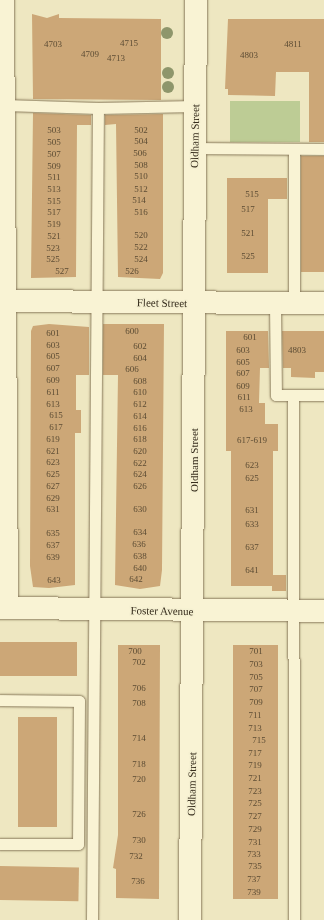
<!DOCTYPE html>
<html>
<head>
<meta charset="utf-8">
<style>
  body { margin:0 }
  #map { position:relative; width:324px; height:920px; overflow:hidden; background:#eee7c1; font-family:Georgia,serif }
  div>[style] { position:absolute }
  .green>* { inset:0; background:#bdcc95; transform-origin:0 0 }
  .building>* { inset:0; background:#cca777; transform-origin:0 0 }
  .roads { filter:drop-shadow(0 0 1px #877859) drop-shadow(0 0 1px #877859) }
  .service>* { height:11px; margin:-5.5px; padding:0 5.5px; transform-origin:5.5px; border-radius:5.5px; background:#f9f3d4 }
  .minor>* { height:22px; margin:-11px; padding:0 11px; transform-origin:11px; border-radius:11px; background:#f9f3d4 }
  .tertiary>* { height:22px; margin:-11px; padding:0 11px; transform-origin:11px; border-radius:11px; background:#f9f3d4 }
  .trees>* { width:12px; height:12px; margin:-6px; border-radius:50%; background:#8e966b }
  span { translate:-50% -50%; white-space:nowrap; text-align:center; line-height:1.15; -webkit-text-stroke:3px #f5f0d1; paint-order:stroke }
  .number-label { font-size:9px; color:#5c4c34 }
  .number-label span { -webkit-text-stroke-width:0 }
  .street-label { font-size:11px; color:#372d1d }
</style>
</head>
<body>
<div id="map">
  <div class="green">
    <i style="left:230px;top:101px;width:70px;height:41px"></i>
  </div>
  <div class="building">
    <i style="clip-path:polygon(32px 14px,47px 18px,59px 14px,59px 18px,161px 19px,161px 100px,33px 99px)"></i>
    <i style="clip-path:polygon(228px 19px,324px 19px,324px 142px,309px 142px,309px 72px,276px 72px,275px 96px,228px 95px,228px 89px,225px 89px)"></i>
    <i style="clip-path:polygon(33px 113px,91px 115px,91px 125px,77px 125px,76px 277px,31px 278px)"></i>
    <i style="clip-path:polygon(163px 114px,163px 273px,160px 279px,118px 277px,116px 124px,105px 125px,105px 115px)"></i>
    <i style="left:301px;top:156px;width:23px;height:116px"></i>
    <i style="clip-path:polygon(227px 178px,287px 178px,287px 199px,268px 199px,268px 273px,227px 273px)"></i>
    <i style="clip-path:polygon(49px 324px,89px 327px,89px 375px,76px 375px,76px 410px,81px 410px,81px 433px,75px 433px,75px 585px,49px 588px,33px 587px,30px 566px,31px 331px,33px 326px)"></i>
    <i style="clip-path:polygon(103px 324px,164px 324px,162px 570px,160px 586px,140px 589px,115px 585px,118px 375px,103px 375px)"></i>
    <i style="clip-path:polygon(226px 331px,268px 331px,269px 368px,260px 368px,259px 403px,265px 403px,265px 424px,278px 424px,278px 451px,273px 451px,273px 575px,286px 575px,286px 591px,272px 591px,272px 586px,231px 586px,231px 451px,226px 451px)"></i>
    <i style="clip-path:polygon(282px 331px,324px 331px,324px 372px,315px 372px,315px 378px,291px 377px,291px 368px,283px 368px)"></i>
    <i style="left:0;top:642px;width:77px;height:34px"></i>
    <i style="clip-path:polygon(118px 645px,160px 645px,159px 899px,116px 898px,116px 869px,113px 868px,118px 835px)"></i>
    <i style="left:233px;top:645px;width:45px;height:254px"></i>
    <i style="left:18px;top:717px;width:39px;height:110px"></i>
    <i style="left:0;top:866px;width:79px;height:34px;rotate:1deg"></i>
  </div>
  <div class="roads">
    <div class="service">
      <i style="left:4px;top:105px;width:94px;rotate:1.8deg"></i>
      <i style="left:98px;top:108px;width:97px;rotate:-1.2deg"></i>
      <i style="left:195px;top:148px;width:129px;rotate:0.4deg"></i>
      <i style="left:275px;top:303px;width:92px;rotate:89.4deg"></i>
      <i style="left:276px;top:395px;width:48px"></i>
      <i style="left:294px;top:303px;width:154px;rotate:-90deg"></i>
      <i style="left:293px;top:395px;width:525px;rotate:89.89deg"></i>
      <i style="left:0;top:700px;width:79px;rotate:0.7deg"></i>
      <i style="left:79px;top:701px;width:143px;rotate:90.4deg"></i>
      <i style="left:78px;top:844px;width:78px;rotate:180deg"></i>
      <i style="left:92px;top:920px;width:812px;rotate:-89.58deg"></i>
    </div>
    <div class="minor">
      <i style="left:3px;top:0;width:608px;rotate:89.62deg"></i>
      <i style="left:0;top:301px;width:324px;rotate:0.4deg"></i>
      <i style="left:0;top:608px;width:324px;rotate:0.5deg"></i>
    </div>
    <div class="tertiary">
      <i style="left:190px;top:920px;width:920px;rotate:-89.63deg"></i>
    </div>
  </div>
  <div class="trees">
    <i style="left:167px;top:33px"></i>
    <i style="left:168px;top:73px"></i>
    <i style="left:168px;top:87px"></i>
  </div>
  <div class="number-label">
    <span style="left:129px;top:43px">4715</span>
    <span style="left:53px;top:44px">4703</span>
    <span style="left:293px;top:44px">4811</span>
    <span style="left:90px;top:54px">4709</span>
    <span style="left:249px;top:55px">4803</span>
    <span style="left:116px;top:58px">4713</span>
    <span style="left:54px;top:130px">503</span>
    <span style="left:141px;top:130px">502</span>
    <span style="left:141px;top:141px">504</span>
    <span style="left:54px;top:142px">505</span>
    <span style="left:140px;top:153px">506</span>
    <span style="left:54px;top:154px">507</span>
    <span style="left:141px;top:165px">508</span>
    <span style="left:54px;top:166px">509</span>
    <span style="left:141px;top:176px">510</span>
    <span style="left:54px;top:177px">511</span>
    <span style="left:54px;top:189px">513</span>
    <span style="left:141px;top:189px">512</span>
    <span style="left:252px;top:194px">515</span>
    <span style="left:139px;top:200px">514</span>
    <span style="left:54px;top:201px">515</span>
    <span style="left:248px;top:209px">517</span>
    <span style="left:54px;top:212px">517</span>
    <span style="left:141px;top:212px">516</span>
    <span style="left:54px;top:224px">519</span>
    <span style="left:248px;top:233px">521</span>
    <span style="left:141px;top:235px">520</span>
    <span style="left:54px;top:236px">521</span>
    <span style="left:141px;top:247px">522</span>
    <span style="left:53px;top:248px">523</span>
    <span style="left:248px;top:256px">525</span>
    <span style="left:53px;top:259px">525</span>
    <span style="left:141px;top:259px">524</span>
    <span style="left:62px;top:271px">527</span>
    <span style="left:132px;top:271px">526</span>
    <span style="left:132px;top:331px">600</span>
    <span style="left:53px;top:333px">601</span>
    <span style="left:250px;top:337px">601</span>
    <span style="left:53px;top:345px">603</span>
    <span style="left:140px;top:346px">602</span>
    <span style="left:243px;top:350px">603</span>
    <span style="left:297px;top:350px">4803</span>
    <span style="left:53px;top:356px">605</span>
    <span style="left:140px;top:358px">604</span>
    <span style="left:243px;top:362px">605</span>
    <span style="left:53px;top:368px">607</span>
    <span style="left:132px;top:369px">606</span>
    <span style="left:243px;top:373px">607</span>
    <span style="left:53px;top:380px">609</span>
    <span style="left:140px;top:381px">608</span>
    <span style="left:243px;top:386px">609</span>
    <span style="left:53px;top:392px">611</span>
    <span style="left:140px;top:392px">610</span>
    <span style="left:244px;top:397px">611</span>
    <span style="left:53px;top:404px">613</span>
    <span style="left:140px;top:404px">612</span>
    <span style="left:246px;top:409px">613</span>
    <span style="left:56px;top:415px">615</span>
    <span style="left:140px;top:416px">614</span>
    <span style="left:56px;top:427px">617</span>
    <span style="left:140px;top:428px">616</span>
    <span style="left:53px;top:439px">619</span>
    <span style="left:140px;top:439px">618</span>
    <span style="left:252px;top:440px">617-619</span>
    <span style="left:53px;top:451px">621</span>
    <span style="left:140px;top:451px">620</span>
    <span style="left:53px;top:462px">623</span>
    <span style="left:140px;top:463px">622</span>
    <span style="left:252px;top:465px">623</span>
    <span style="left:53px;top:474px">625</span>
    <span style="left:140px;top:474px">624</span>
    <span style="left:252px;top:478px">625</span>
    <span style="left:53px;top:486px">627</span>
    <span style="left:140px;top:486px">626</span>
    <span style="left:53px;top:498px">629</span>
    <span style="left:53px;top:509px">631</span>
    <span style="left:140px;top:509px">630</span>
    <span style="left:252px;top:510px">631</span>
    <span style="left:252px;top:524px">633</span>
    <span style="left:140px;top:532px">634</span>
    <span style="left:53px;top:533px">635</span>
    <span style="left:139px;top:544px">636</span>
    <span style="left:53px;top:545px">637</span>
    <span style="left:252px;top:547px">637</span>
    <span style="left:140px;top:556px">638</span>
    <span style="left:53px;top:557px">639</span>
    <span style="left:140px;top:568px">640</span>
    <span style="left:252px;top:570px">641</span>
    <span style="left:136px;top:579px">642</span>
    <span style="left:54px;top:580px">643</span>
    <span style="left:135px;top:651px">700</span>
    <span style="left:256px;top:651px">701</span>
    <span style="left:139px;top:662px">702</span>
    <span style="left:256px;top:664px">703</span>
    <span style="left:256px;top:677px">705</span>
    <span style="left:139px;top:688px">706</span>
    <span style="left:256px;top:689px">707</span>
    <span style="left:256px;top:702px">709</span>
    <span style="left:139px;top:703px">708</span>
    <span style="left:255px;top:715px">711</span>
    <span style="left:255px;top:728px">713</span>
    <span style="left:139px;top:738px">714</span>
    <span style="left:259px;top:740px">715</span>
    <span style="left:255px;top:753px">717</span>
    <span style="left:139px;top:764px">718</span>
    <span style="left:255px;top:765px">719</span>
    <span style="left:255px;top:778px">721</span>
    <span style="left:139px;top:779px">720</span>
    <span style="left:255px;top:791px">723</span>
    <span style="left:255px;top:803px">725</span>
    <span style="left:139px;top:814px">726</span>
    <span style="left:255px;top:816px">727</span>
    <span style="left:255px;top:829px">729</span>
    <span style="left:139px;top:840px">730</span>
    <span style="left:255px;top:842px">731</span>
    <span style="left:254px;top:854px">733</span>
    <span style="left:136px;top:856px">732</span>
    <span style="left:255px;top:866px">735</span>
    <span style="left:254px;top:879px">737</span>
    <span style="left:138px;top:881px">736</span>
    <span style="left:254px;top:892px">739</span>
  </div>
  <div class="street-label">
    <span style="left:195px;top:136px;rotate:-89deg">Oldham Street</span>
    <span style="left:162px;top:303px;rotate:1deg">Fleet Street</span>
    <span style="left:194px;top:460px;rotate:-90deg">Oldham Street</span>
    <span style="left:162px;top:611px;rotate:1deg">Foster Avenue</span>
    <span style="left:192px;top:784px;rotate:-89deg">Oldham Street</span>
  </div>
</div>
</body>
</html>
